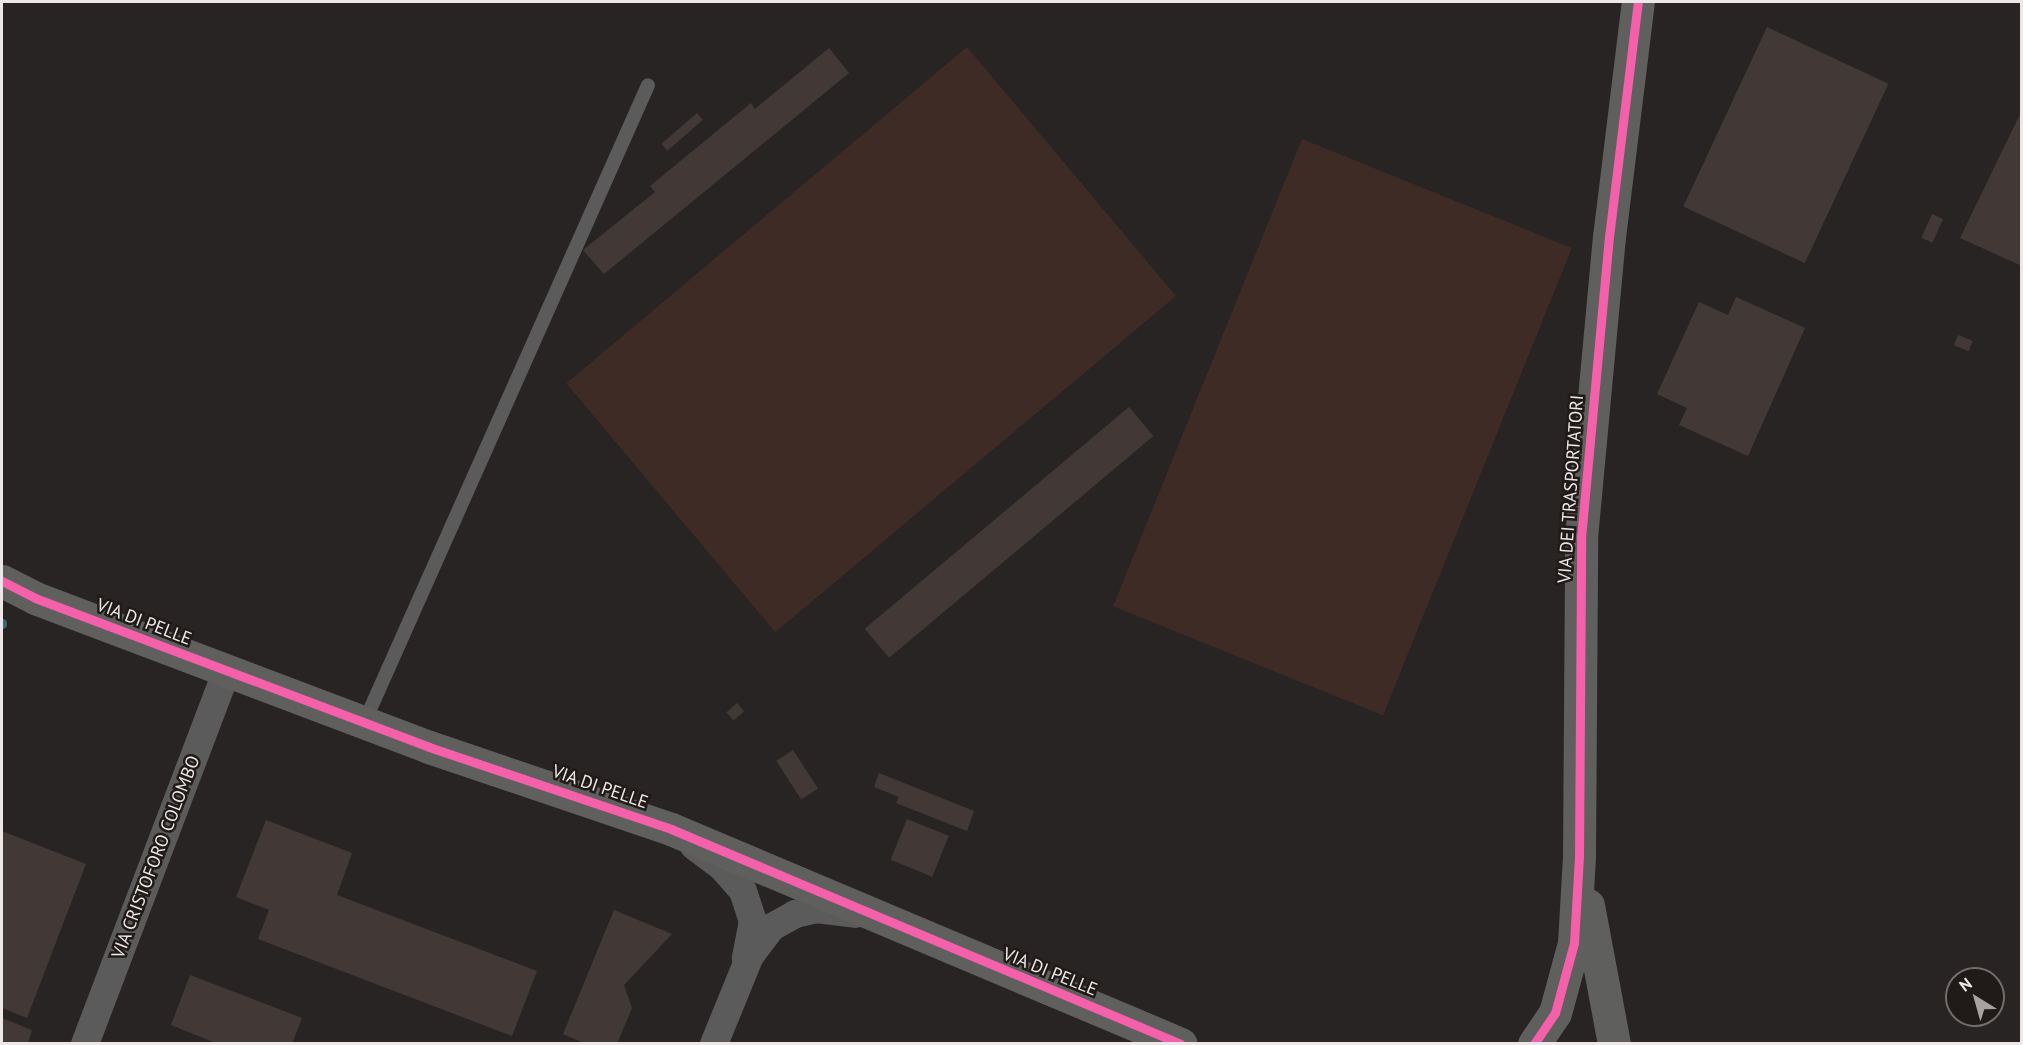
<!DOCTYPE html>
<html>
<head>
<meta charset="utf-8">
<style>
  body { margin:0 }
  #map { position:relative; width:2023px; height:1045px; overflow:hidden; background:#282423; font-family:"PT Sans",sans-serif }
  div>[style] { position:absolute }
  .green>* { inset:0; background:#3e2b26; transform-origin:0 0 }
  .stream>* { height:9px; margin:-4.5px; padding:0 4.5px; transform-origin:4.5px; border-radius:4.5px; background:#3b696d }
  .building>* { inset:0; background:#423937; transform-origin:0 0 }
  .lane>* { height:14px; margin:-7px; padding:0 7px; transform-origin:7px; border-radius:7px; background:#5c5b5b }
  .street>* { height:28px; margin:-14px; padding:0 14px; transform-origin:14px; border-radius:14px; background:#5c5b5b }
  .secondary>* { height:33px; margin:-16.5px; padding:0 16.5px; transform-origin:16.5px; border-radius:16.5px; background:#5f5f5e }
  .cycleway>* { height:9px; margin:-4.5px; padding:0 4.5px; transform-origin:4.5px; border-radius:4.5px; background:#f560ab }
  span { translate:-50% -50%; white-space:nowrap; text-align:center; line-height:1.15; -webkit-text-stroke:5px #201a18; paint-order:stroke }
  .street-label { font-size:18px; color:#ede8e7 }
  .frame { position:absolute; inset:0; border:3px solid #ede8e7; pointer-events:none }
  .north { position:absolute; left:1945px; top:967px; width:60px; height:60px; box-sizing:border-box; background:#201a18; border:2px solid #726c6b; border-radius:50%; rotate:323deg; font-size:16px; font-weight:700; line-height:24px; text-align:center; color:#ede8e7 }
  .north::after { content:''; display:block; margin:auto; width:21px; height:27px; background:#a8a3a2; clip-path:polygon(50% 0,100% 100%,50% 72%,0 100%) }
</style>
</head>
<body>
<div id="map">
  <div class="green">
    <i style="left:967px;top:47px;width:325px;height:523px;rotate:50deg"></i>
    <i style="left:1302px;top:139px;width:291px;height:504px;rotate:22deg"></i>
  </div>
  <div class="stream">
    <i style="left:2px;top:623px;width:1px;rotate:90deg"></i>
  </div>
  <div class="building">
    <i style="left:1767px;top:27px;width:134px;height:198px;rotate:25deg"></i>
    <i style="clip-path:polygon(829px 48px,849px 73px,604px 274px,583px 250px,655px 192px,650px 186px,751px 103px,755px 109px)"></i>
    <i style="clip-path:polygon(2022px 110px,2022px 266px,1960px 238px)"></i>
    <i style="left:697px;top:113px;width:9px;height:47px;rotate:49deg"></i>
    <i style="left:1932px;top:214px;width:12px;height:26px;rotate:24deg"></i>
    <i style="clip-path:polygon(1736px 297px,1805px 328px,1748px 456px,1679px 425px,1687px 408px,1657px 394px,1699px 302px,1728px 315px)"></i>
    <i style="left:1958px;top:335px;width:16px;height:11px;rotate:22deg"></i>
    <i style="left:1129px;top:407px;width:38px;height:345px;rotate:50deg"></i>
    <i style="left:737px;top:703px;width:11px;height:14px;rotate:49deg"></i>
    <i style="left:793px;top:750px;width:46px;height:20px;rotate:57deg"></i>
    <i style="clip-path:polygon(879px 773px,974px 811px,967px 831px,896px 803px,899px 797px,874px 787px)"></i>
    <i style="left:907px;top:819px;width:45px;height:44px;rotate:22deg"></i>
    <i style="clip-path:polygon(266px 820px,352px 853px,337px 895px,537px 971px,512px 1036px,258px 939px,269px 910px,236px 897px)"></i>
    <i style="clip-path:polygon(2px 831px,86px 864px,27px 1018px,2px 1008px)"></i>
    <i style="clip-path:polygon(614px 910px,672px 934px,624px 985px,632px 1008px,617px 1044px,586px 1044px,563px 1034px)"></i>
    <i style="clip-path:polygon(190px 975px,302px 1018px,292px 1044px,218px 1044px,171px 1025px)"></i>
    <i style="clip-path:polygon(2px 1018px,32px 1030px,28px 1044px,2px 1044px)"></i>
  </div>
  <div class="lane">
    <i style="left:364px;top:723px;width:698px;rotate:-66deg"></i>
  </div>
  <div class="street">
    <i style="left:694px;top:846px;width:36px;rotate:37deg"></i>
    <i style="left:723px;top:868px;width:30px;rotate:49deg"></i>
    <i style="left:743px;top:891px;width:32px;rotate:72deg"></i>
    <i style="left:753px;top:921px;width:38px;rotate:101deg"></i>
    <i style="left:85px;top:1044px;width:399px;rotate:-69.2deg"></i>
    <i style="left:714px;top:1044px;width:95px;rotate:-67.8deg"></i>
    <i style="left:750px;top:956px;width:36px;rotate:-53deg"></i>
    <i style="left:772px;top:927px;width:26px;rotate:-29deg"></i>
    <i style="left:795px;top:914px;width:22px;rotate:-13deg"></i>
    <i style="left:816px;top:909px;width:40px;rotate:7.1deg"></i>
  </div>
  <div class="secondary">
    <i style="left:2px;top:581px;width:37px;rotate:27deg"></i>
    <i style="left:35px;top:598px;width:421px;rotate:20.7deg"></i>
    <i style="left:429px;top:747px;width:256px;rotate:18.7deg"></i>
    <i style="left:671px;top:829px;width:553px;rotate:22.86deg"></i>
    <i style="left:1588px;top:905px;width:141px;rotate:79.4deg"></i>
    <i style="left:1534px;top:1044px;width:37px;rotate:-56deg"></i>
    <i style="left:1555px;top:1013px;width:73px;rotate:-74.8deg"></i>
    <i style="left:1574px;top:943px;width:87px;rotate:-86.7deg"></i>
    <i style="left:1579px;top:856px;width:318px;rotate:-89.6deg"></i>
    <i style="left:1581px;top:538px;width:302px;rotate:-84.7deg"></i>
    <i style="left:1609px;top:237px;width:237px;rotate:-83deg"></i>
  </div>
  <div class="cycleway">
    <i style="left:2px;top:581px;width:37px;rotate:27deg"></i>
    <i style="left:35px;top:598px;width:421px;rotate:20.7deg"></i>
    <i style="left:429px;top:747px;width:256px;rotate:18.7deg"></i>
    <i style="left:671px;top:829px;width:553px;rotate:22.86deg"></i>
    <i style="left:1534px;top:1044px;width:37px;rotate:-56deg"></i>
    <i style="left:1555px;top:1013px;width:73px;rotate:-74.8deg"></i>
    <i style="left:1574px;top:943px;width:87px;rotate:-86.7deg"></i>
    <i style="left:1579px;top:856px;width:318px;rotate:-89.6deg"></i>
    <i style="left:1581px;top:538px;width:302px;rotate:-84.7deg"></i>
    <i style="left:1609px;top:237px;width:237px;rotate:-83deg"></i>
  </div>
  <div class="street-label">
    <span style="left:1571px;top:489px;rotate:-86deg">VIA DEI TRASPORTATORI</span>
    <span style="left:144px;top:622px;rotate:21deg">VIA DI PELLE</span>
    <span style="left:600px;top:787px;rotate:19deg">VIA DI PELLE</span>
    <span style="left:156px;top:857px;rotate:-69deg">VIA CRISTOFORO COLOMBO</span>
    <span style="left:1050px;top:972px;rotate:22deg">VIA DI PELLE</span>
  </div>
  <div class="frame"></div>
  <div class="north">N</div>
</div>
</body>
</html>
